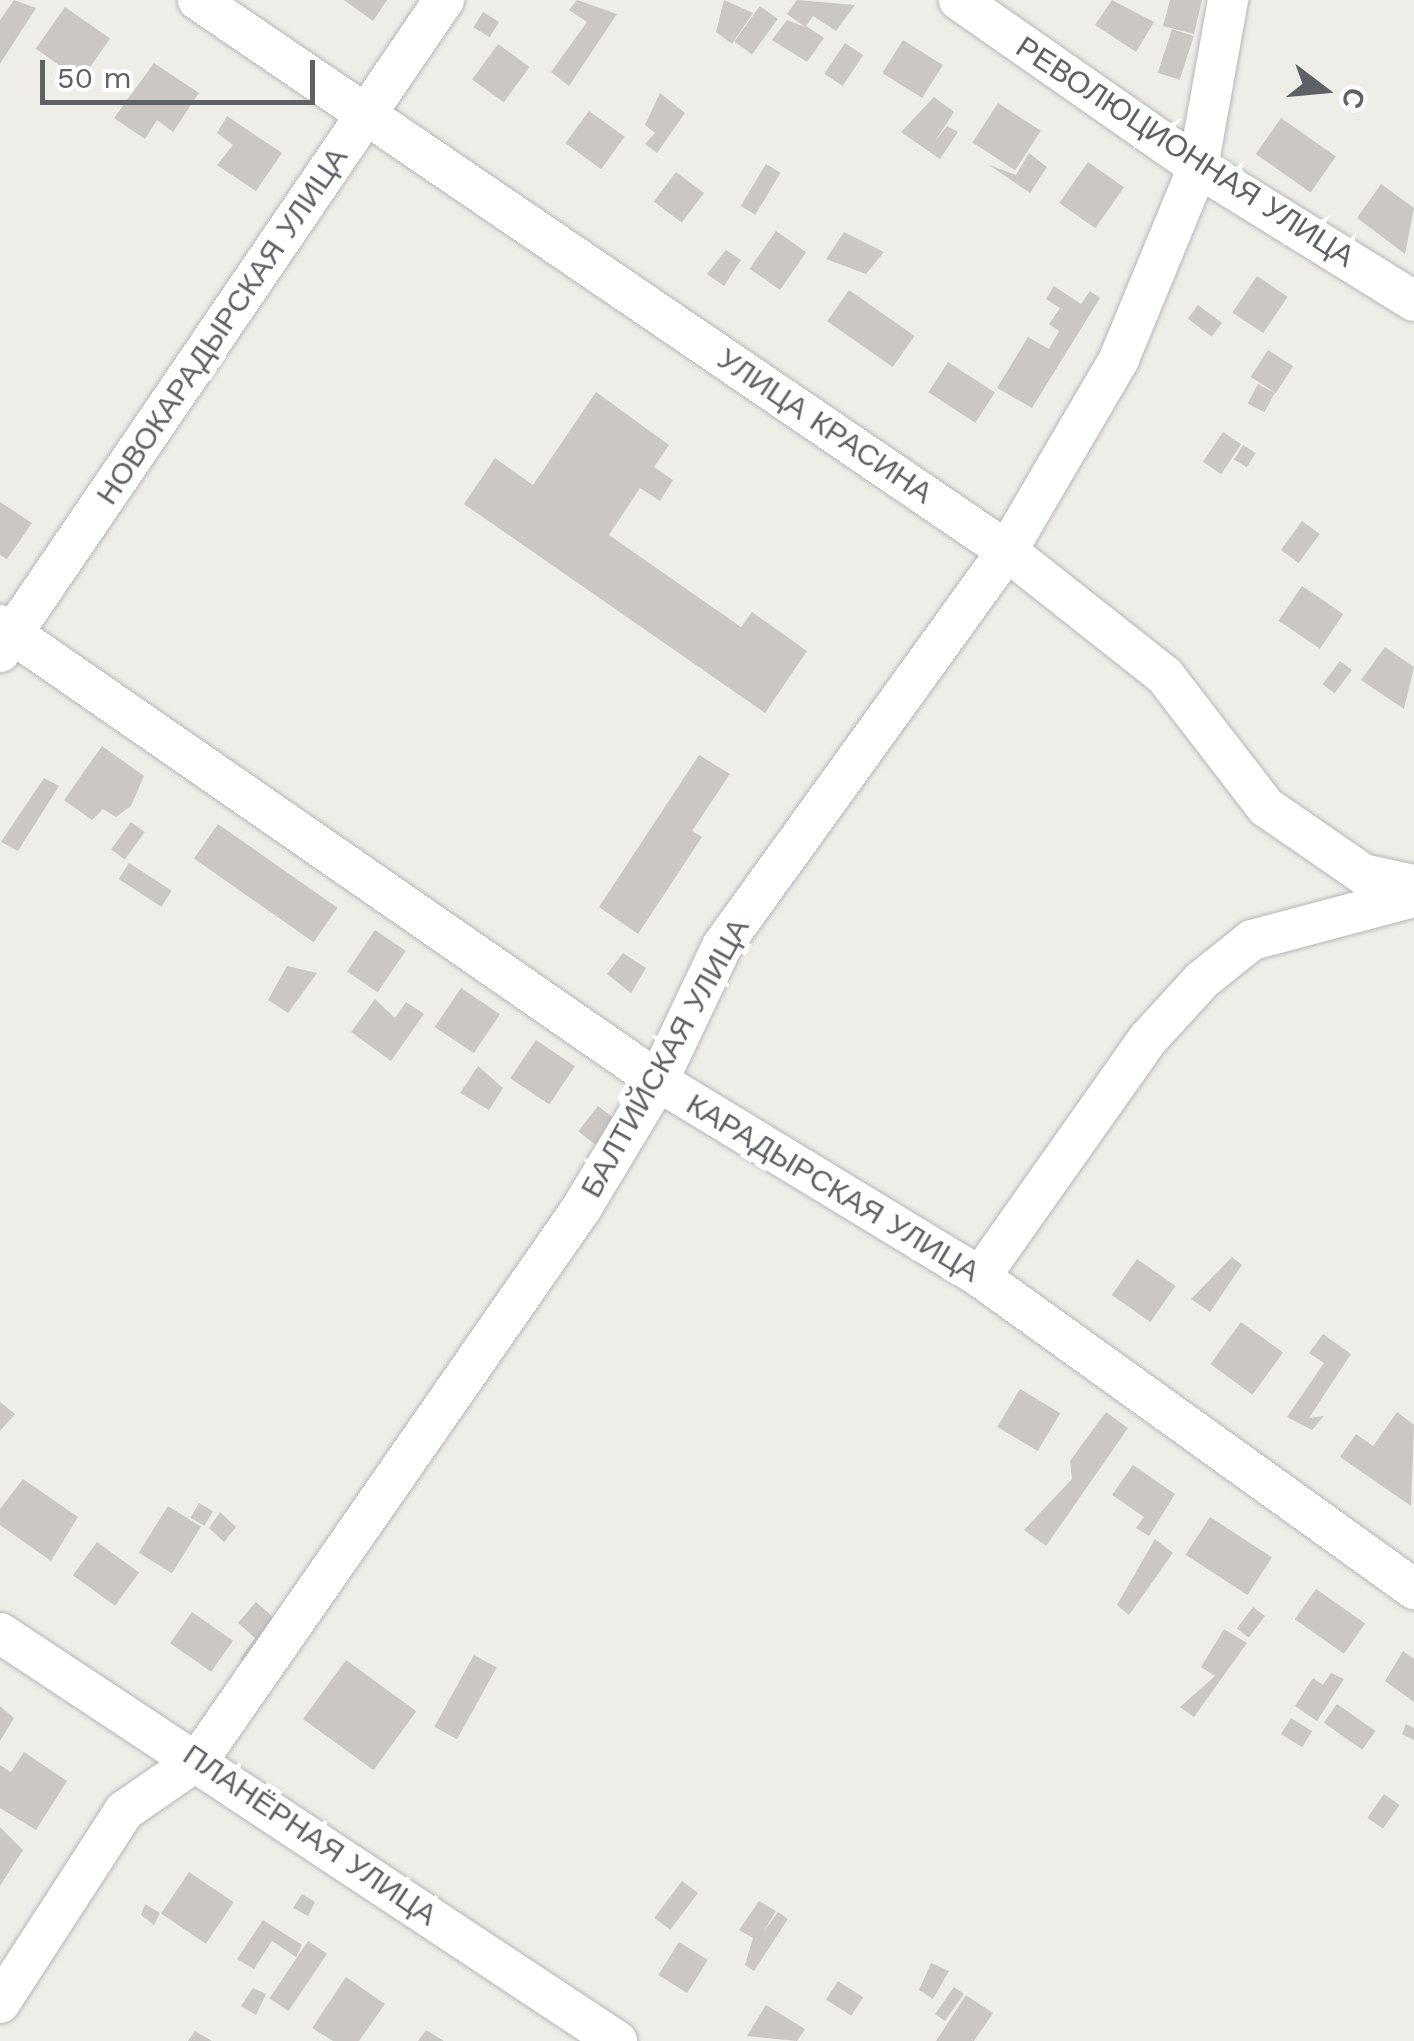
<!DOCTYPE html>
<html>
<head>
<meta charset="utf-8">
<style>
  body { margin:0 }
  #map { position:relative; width:1414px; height:2041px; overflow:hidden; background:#efede7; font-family:"Work Sans",sans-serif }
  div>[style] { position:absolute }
  .building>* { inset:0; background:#cbc8c4; transform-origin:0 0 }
  .roads { filter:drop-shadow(0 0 2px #b4b6ba) drop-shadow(0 0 2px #b4b6ba) }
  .minor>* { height:40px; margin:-20px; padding:0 20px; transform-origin:20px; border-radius:20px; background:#fff }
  span { translate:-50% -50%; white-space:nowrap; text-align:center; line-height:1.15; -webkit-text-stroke:10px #fff; paint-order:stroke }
  .street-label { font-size:30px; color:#5e6166 }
  .north { position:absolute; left:1274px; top:40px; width:100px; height:100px; -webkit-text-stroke:8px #fff; paint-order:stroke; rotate:106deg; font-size:28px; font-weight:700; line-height:40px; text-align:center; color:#5e6166 }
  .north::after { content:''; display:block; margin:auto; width:35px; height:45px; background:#5e6166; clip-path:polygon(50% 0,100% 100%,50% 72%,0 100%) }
  .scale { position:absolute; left:40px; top:60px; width:275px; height:45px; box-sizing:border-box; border:5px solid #5e6166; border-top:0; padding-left:12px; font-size:30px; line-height:35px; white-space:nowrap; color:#5e6166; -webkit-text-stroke:8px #fff; paint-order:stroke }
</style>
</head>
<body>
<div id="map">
  <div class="building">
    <i style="clip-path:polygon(14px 0,36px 8px,0 64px,0 20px)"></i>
    <i style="clip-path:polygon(344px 0,387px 0,373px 21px)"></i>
    <i style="clip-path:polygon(577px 0,617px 14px,569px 86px,551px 72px,587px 22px,569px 10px)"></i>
    <i style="clip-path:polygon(724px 0,753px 13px,732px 44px,716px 32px)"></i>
    <i style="clip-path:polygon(797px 0,855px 5px,836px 31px,813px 16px,806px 26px,824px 38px,807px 62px,772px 40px,787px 20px,805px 27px,787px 14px)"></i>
    <i style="clip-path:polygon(1112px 0,1154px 22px,1136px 52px,1095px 25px)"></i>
    <i style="clip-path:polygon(1170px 0,1202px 0,1194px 34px,1163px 26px)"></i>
    <i style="left:760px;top:6px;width:22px;height:44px;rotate:36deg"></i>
    <i style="left:65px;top:7px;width:55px;height:51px;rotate:35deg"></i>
    <i style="left:483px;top:12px;width:19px;height:18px;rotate:32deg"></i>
    <i style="left:1172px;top:29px;width:23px;height:46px;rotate:18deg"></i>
    <i style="left:903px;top:40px;width:47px;height:39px;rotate:32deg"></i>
    <i style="left:845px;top:43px;width:22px;height:37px;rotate:34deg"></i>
    <i style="left:498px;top:44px;width:39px;height:44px;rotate:36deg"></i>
    <i style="clip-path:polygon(154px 63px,199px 93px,173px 132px,157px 120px,145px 139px,114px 118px)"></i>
    <i style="clip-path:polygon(660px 93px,685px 113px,657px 153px,645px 144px,655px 133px,645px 125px)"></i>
    <i style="clip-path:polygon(934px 97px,954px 112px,935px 141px,947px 126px,958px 132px,940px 159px,901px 132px)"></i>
    <i style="left:998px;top:103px;width:51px;height:47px;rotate:33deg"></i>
    <i style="left:589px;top:111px;width:44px;height:40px;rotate:36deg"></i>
    <i style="clip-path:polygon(227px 116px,282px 153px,256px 191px,217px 165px,233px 145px,217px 133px)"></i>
    <i style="left:1281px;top:118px;width:67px;height:44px;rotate:35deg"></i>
    <i style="clip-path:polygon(1029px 153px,1047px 167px,1030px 193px,989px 165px,1016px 175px)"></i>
    <i style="left:1088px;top:162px;width:44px;height:50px;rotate:35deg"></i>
    <i style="left:766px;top:164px;width:17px;height:49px;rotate:31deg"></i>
    <i style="left:676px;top:172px;width:35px;height:37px;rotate:37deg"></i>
    <i style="clip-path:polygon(1381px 184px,1414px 208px,1405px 254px,1357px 218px)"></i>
    <i style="left:776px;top:231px;width:37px;height:46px;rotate:35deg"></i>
    <i style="clip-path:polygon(844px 232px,884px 252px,866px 274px,826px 259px)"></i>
    <i style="clip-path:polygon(726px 250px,741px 260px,724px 286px,707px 274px)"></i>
    <i style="left:1257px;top:276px;width:37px;height:44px;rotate:34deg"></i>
    <i style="clip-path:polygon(1054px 286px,1081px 304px,1090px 291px,1100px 298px,1032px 408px,997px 388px,1028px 337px,1049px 349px,1059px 331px,1049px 324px,1060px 308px,1046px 299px)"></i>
    <i style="left:849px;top:290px;width:80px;height:38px;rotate:35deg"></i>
    <i style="left:1198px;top:305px;width:30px;height:17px;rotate:37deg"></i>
    <i style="left:1268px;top:350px;width:30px;height:32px;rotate:33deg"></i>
    <i style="left:948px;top:362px;width:56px;height:36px;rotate:33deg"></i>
    <i style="left:1258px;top:384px;width:19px;height:22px;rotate:28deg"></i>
    <i style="clip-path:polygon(596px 392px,669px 445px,654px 467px,673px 480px,660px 501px,640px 488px,609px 535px,741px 627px,752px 612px,807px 651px,765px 713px,464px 504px,495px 458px,533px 485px)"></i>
    <i style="left:1223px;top:432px;width:22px;height:36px;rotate:34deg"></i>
    <i style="left:1243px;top:445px;width:15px;height:17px;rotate:32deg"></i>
    <i style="clip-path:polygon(0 502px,32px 523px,7px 559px,0 555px)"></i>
    <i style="left:1302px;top:521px;width:22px;height:36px;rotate:36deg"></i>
    <i style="left:1302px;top:586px;width:50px;height:42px;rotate:34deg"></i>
    <i style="clip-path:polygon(1385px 647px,1414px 667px,1404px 709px,1361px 680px)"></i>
    <i style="left:1340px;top:661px;width:15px;height:29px;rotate:37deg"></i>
    <i style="clip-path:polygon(102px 746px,144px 776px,131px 806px,116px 817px,103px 809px,92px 820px,64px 800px)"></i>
    <i style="clip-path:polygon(699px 755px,730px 774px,692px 831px,702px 837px,638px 934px,599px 907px)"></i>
    <i style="clip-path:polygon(44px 778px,59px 786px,18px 851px,1px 842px)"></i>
    <i style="left:131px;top:822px;width:17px;height:34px;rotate:36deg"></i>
    <i style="left:218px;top:824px;width:146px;height:42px;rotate:35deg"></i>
    <i style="left:129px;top:863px;width:51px;height:19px;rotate:33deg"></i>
    <i style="left:375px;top:930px;width:37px;height:50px;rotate:34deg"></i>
    <i style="clip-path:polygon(623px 953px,646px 968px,631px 993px,607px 974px)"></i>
    <i style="clip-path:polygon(287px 966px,317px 973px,288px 1013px,268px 1000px)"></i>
    <i style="left:461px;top:988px;width:47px;height:47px;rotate:34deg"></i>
    <i style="clip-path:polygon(375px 999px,395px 1018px,406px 1002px,424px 1014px,391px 1061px,351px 1032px)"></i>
    <i style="left:536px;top:1040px;width:47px;height:46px;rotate:34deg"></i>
    <i style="clip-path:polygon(478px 1066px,503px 1088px,489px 1110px,460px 1093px)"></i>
    <i style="left:598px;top:1106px;width:29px;height:32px;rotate:38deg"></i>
    <i style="clip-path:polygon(1232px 1257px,1242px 1265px,1210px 1312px,1191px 1299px)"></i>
    <i style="left:1137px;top:1259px;width:47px;height:44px;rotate:35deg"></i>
    <i style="left:1241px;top:1322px;width:52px;height:52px;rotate:36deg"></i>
    <i style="clip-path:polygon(1323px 1334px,1351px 1354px,1309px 1418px,1324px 1416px,1312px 1430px,1287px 1417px,1324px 1363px,1309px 1353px)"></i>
    <i style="left:1020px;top:1389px;width:47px;height:44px;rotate:31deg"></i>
    <i style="clip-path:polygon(0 1402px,15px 1414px,0 1431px)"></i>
    <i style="clip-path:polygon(1106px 1412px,1128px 1428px,1046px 1546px,1024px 1530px,1072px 1479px,1070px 1461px)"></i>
    <i style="clip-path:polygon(1397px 1412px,1414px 1425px,1411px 1506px,1340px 1457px,1356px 1434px,1373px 1446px)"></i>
    <i style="clip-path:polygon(1133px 1465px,1175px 1494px,1149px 1536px,1136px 1528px,1144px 1517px,1112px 1495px)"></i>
    <i style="clip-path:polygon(23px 1479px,78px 1517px,51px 1561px,0 1525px,0 1509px)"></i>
    <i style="left:199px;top:1503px;width:16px;height:17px;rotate:30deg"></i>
    <i style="left:168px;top:1506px;width:39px;height:55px;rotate:32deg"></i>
    <i style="clip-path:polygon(220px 1512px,236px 1527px,224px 1542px,209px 1528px)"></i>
    <i style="left:1210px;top:1517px;width:74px;height:45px;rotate:33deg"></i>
    <i style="clip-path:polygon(1155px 1539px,1173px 1553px,1129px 1615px,1117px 1605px)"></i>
    <i style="left:97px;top:1542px;width:52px;height:41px;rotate:36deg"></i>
    <i style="left:1316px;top:1589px;width:60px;height:37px;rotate:35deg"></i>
    <i style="clip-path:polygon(256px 1602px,281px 1624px,251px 1668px,240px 1659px,255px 1638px,238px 1623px)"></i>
    <i style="left:1253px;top:1607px;width:15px;height:27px;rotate:37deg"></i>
    <i style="left:192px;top:1612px;width:50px;height:38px;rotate:35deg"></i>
    <i style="clip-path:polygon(1224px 1629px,1247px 1643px,1194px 1717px,1180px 1707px,1215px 1676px,1201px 1667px)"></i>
    <i style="clip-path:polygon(1403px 1651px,1414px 1659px,1414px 1702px,1385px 1681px)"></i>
    <i style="left:474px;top:1655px;width:26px;height:82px;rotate:29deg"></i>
    <i style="left:346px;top:1660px;width:87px;height:73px;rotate:36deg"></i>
    <i style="clip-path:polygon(1331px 1673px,1344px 1679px,1317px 1721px,1295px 1706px,1313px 1678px,1323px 1685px)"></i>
    <i style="left:1337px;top:1704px;width:47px;height:23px;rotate:35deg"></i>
    <i style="clip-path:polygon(0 1706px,14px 1718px,0 1741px)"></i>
    <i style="left:1291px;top:1718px;width:25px;height:19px;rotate:32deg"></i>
    <i style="clip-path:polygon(1406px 1724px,1414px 1728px,1414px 1740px,1402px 1734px)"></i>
    <i style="clip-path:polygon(24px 1752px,67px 1781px,36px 1830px,0 1808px,0 1765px,11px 1772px)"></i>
    <i style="left:1384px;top:1794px;width:19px;height:29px;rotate:35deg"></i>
    <i style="clip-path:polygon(0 1827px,23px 1850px,0 1886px)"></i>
    <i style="left:189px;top:1872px;width:54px;height:50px;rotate:34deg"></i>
    <i style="left:682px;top:1881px;width:20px;height:46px;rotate:37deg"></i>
    <i style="clip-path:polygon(302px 1894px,315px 1902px,308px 1916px,293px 1908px)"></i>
    <i style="clip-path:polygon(759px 1901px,776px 1911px,764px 1931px,778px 1912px,788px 1919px,754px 1971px,745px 1965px,753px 1938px,739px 1930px)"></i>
    <i style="clip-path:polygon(145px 1904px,160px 1913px,154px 1925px,141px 1915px)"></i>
    <i style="clip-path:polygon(263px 1920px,302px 1945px,296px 1957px,272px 1941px,254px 1969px,237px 1959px)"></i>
    <i style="left:308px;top:1941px;width:23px;height:69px;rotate:34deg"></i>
    <i style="left:679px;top:1942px;width:34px;height:39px;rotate:32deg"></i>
    <i style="clip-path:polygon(931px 1963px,949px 1971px,933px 1999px,919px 1990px)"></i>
    <i style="clip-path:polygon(346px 1977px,385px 2004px,359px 2041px,333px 2041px,312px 2028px)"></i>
    <i style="left:838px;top:1981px;width:30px;height:22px;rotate:33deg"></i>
    <i style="left:954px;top:1987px;width:12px;height:33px;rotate:35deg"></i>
    <i style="clip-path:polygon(253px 1988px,266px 1994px,256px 2015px,241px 2006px)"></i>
    <i style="clip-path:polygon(966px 1995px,993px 2013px,974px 2041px,936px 2041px)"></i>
    <i style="clip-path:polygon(766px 2005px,805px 2029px,797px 2041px,747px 2036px)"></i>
    <i style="clip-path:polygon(426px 2030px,444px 2041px,418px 2041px)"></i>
    <i style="clip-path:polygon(195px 2031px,212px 2041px,188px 2041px)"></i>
  </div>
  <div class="roads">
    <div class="minor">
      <i style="left:198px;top:0;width:979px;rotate:34.26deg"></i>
      <i style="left:1007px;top:551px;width:201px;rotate:38.3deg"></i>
      <i style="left:1165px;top:676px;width:165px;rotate:52.4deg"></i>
      <i style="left:1266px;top:807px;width:118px;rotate:34.6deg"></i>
      <i style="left:1363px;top:874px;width:52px;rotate:12.2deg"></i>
      <i style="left:959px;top:0;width:292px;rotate:34.9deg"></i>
      <i style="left:1198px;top:167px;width:254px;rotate:31.8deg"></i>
      <i style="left:0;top:625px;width:801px;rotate:34.72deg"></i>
      <i style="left:658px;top:1081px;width:377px;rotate:31.3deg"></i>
      <i style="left:980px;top:1277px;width:535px;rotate:35.71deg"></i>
      <i style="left:0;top:652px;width:789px;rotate:-55.75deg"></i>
      <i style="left:980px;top:1277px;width:291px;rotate:-54.8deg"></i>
      <i style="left:1148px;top:1039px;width:80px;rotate:-47.5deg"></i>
      <i style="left:1202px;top:980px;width:64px;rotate:-38.7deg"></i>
      <i style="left:1252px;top:940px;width:168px;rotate:-14.9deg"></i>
      <i style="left:0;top:1633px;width:740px;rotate:33.48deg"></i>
      <i style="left:0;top:2003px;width:229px;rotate:-57.1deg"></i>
      <i style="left:124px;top:1811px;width:91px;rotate:-34.7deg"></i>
      <i style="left:199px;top:1759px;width:670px;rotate:-55.22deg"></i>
      <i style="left:581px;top:1209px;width:149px;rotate:-59deg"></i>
      <i style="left:658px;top:1081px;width:149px;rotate:-64.6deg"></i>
      <i style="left:722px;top:946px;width:487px;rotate:-54.2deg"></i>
      <i style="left:1007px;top:551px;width:222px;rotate:-59.7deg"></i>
      <i style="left:1119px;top:359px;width:208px;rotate:-67.6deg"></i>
      <i style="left:1198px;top:167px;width:170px;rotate:-79.8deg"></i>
    </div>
  </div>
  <div class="street-label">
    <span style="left:1185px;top:152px;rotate:33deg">РЕВОЛЮЦИОННАЯ УЛИЦА</span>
    <span style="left:222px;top:326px;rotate:-56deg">НОВОКАРАДЫРСКАЯ УЛИЦА</span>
    <span style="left:825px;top:426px;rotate:34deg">УЛИЦА КРАСИНА</span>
    <span style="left:665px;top:1058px;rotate:-61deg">БАЛТИЙСКАЯ УЛИЦА</span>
    <span style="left:833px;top:1188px;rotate:31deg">КАРАДЫРСКАЯ УЛИЦА</span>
    <span style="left:310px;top:1835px;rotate:34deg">ПЛАНЁРНАЯ УЛИЦА</span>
  </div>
  <div class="north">С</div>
  <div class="scale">50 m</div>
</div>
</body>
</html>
